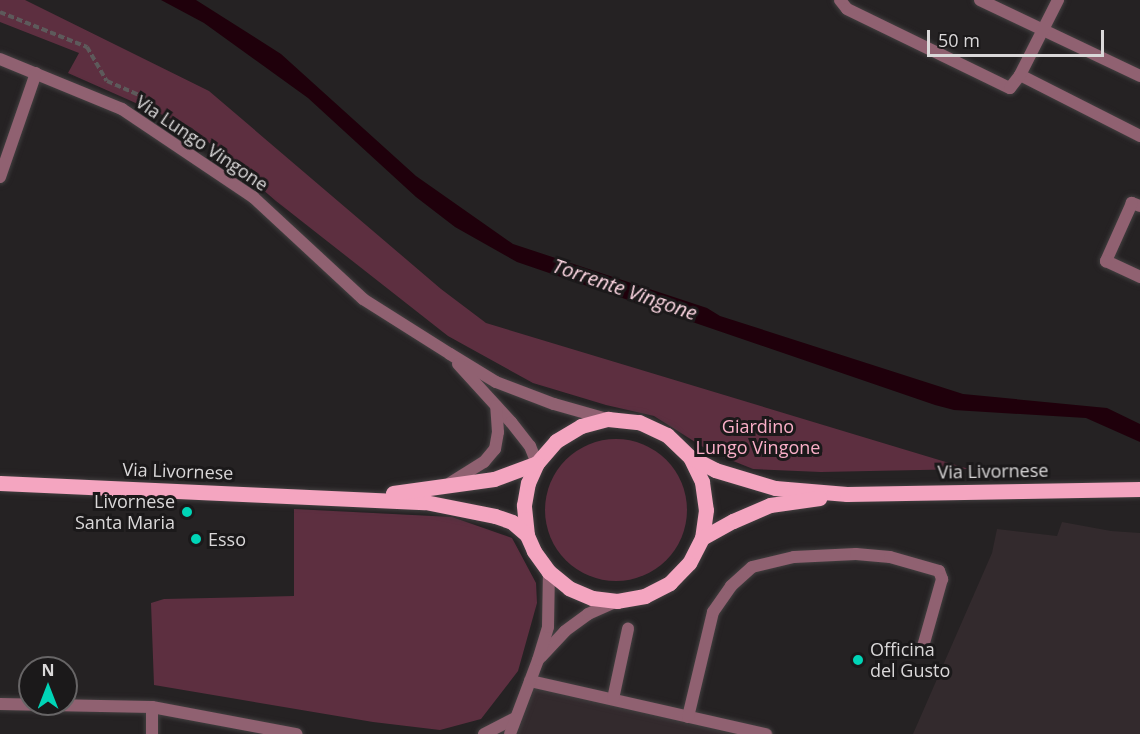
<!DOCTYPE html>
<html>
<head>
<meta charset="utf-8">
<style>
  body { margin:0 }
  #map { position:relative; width:1140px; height:734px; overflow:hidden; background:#252223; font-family:"Open Sans",sans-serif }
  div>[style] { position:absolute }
  .built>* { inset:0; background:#332a2d }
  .green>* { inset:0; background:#5d2f40 }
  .round { border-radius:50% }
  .water>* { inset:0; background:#1f000b }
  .path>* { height:4px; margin-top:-2px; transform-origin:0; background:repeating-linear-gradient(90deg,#5d5a5b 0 6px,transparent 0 9px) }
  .roads { filter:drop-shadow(0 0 2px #423f40) drop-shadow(0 0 2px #423f40) }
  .service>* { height:12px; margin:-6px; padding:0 6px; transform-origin:6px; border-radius:6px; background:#906171 }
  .minor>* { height:12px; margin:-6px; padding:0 6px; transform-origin:6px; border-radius:6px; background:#906171 }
  .primary>* { height:15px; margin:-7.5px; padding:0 7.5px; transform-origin:7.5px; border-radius:7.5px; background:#f4a5c0 }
  .dots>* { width:16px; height:16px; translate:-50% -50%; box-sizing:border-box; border:3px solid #1b191a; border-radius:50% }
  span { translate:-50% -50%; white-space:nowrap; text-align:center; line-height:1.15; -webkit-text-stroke:6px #1b191a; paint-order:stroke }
  .street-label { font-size:18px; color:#dad8d9 }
  .park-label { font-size:18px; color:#faafc8 }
  .poi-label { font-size:18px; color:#dad8d9 }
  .right { translate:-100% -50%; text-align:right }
  .left { translate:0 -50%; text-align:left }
  .water-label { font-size:20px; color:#fed7e3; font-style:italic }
  .north { position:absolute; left:18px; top:656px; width:60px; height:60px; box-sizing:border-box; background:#1b191a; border:2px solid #676566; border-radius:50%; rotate:0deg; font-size:16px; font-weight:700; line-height:24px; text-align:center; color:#dad8d9 }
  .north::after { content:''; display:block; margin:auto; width:21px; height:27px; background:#00d5b7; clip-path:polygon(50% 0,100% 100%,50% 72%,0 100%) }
  .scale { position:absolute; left:927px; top:30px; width:177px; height:27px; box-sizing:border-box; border:3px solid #dad8d9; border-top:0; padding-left:8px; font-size:18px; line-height:21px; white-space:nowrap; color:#dad8d9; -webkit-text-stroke:4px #1b191a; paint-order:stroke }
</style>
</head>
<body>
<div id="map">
  <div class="built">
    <i style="clip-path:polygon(1062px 522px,1111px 531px,1140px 533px,1140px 734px,913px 734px,992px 553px,997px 529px,1057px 536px)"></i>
    <i style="clip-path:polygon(530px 681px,766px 734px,510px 734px)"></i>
  </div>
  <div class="green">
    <i style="clip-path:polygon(0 0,25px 0,209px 91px,441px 289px,486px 323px,969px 469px,821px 472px,753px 469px,711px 452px,654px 416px,606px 405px,533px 383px,448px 336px,276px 201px,192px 128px,68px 73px,79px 53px,0 22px)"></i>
    <i class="round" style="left:545px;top:439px;width:142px;height:142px"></i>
    <i style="clip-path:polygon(294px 509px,452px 517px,512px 538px,536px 583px,537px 603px,518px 671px,481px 719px,440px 730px,373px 722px,154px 685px,151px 603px,164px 599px,294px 596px)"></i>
  </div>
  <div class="water">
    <i style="clip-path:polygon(161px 0,196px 0,281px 54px,416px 176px,513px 244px,707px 308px,720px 316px,963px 394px,1107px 408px,1140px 424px,1140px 442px,1086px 418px,954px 410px,935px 405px,517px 262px,455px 227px,416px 197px,308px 98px,204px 23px)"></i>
  </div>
  <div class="path">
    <i style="left:0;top:12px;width:94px;rotate:21.9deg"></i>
    <i style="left:87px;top:47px;width:39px;rotate:60deg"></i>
    <i style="left:107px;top:81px;width:45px;rotate:23.7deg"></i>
    <i style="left:148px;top:99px;width:5px;rotate:127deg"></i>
  </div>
  <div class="roads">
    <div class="service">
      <i style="left:840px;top:0;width:11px;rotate:52deg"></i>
      <i style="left:847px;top:9px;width:181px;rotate:25.9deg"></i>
      <i style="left:1010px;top:88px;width:16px;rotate:-52deg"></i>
      <i style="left:1020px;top:75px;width:135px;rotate:26.9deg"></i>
      <i style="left:980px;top:0;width:177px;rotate:25.4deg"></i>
      <i style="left:1020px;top:75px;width:84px;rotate:-63.1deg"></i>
      <i style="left:1140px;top:206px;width:9px;rotate:-159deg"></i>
      <i style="left:1132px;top:203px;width:64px;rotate:114.1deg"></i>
      <i style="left:1106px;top:261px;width:38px;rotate:25deg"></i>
      <i style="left:530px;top:681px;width:242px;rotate:12.7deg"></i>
      <i style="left:613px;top:699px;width:72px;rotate:-77.9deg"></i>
      <i style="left:688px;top:717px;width:108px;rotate:-76.6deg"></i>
      <i style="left:713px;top:612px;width:32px;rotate:-55deg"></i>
      <i style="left:731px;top:586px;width:28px;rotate:-42deg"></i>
      <i style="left:752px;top:567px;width:43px;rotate:-13.4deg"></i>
      <i style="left:794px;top:557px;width:62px;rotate:-2.8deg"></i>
      <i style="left:856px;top:554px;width:34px;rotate:5deg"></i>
      <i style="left:890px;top:557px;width:51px;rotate:15.9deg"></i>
      <i style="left:939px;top:571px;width:9px;rotate:69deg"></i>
      <i style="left:942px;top:579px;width:74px;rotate:105.7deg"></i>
    </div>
    <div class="minor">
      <i style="left:0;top:59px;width:132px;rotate:22.3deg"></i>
      <i style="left:122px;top:109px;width:158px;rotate:33.9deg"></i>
      <i style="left:253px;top:197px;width:150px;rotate:42.8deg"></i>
      <i style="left:363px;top:299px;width:103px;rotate:32.3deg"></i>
      <i style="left:450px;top:354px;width:54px;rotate:31.3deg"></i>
      <i style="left:496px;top:382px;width:62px;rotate:20.8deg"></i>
      <i style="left:554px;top:404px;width:55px;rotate:15.8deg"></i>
      <i style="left:0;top:177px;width:110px;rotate:-70.9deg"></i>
      <i style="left:458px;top:364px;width:79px;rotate:47.6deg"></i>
      <i style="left:511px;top:422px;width:31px;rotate:52deg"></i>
      <i style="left:530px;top:446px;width:18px;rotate:68deg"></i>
      <i style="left:450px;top:483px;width:40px;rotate:-32deg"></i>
      <i style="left:484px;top:462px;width:17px;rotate:-50deg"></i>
      <i style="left:495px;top:449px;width:17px;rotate:-80deg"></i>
      <i style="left:498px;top:432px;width:26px;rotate:-94deg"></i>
      <i style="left:541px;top:657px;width:35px;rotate:-47deg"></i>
      <i style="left:565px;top:631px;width:29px;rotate:-36deg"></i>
      <i style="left:588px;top:614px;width:32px;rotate:-24deg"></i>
      <i style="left:0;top:704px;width:152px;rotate:1.1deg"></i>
      <i style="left:152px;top:707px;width:147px;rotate:10.6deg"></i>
      <i style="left:152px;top:734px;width:27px;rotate:-90deg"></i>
      <i style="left:484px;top:734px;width:35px;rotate:-27deg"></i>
      <i style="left:510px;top:734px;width:79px;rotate:-69.3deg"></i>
      <i style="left:538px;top:660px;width:34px;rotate:-73deg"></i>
      <i style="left:548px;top:627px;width:55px;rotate:-89deg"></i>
    </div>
    <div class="primary">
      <i style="left:690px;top:457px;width:28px;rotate:64deg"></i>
      <i style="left:702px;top:482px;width:28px;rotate:82deg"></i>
      <i style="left:706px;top:510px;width:28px;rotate:98deg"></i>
      <i style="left:702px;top:538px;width:28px;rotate:117deg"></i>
      <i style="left:689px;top:563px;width:28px;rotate:134deg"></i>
      <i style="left:670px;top:583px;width:28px;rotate:153deg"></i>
      <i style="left:645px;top:596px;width:28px;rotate:170deg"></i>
      <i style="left:617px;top:601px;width:25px;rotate:-173deg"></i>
      <i style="left:592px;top:598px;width:25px;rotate:-157deg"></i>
      <i style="left:569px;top:588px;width:26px;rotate:-141deg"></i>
      <i style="left:549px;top:572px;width:26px;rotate:-126deg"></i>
      <i style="left:534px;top:551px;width:17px;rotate:-114deg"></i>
      <i style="left:527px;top:535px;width:30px;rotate:-96deg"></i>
      <i style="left:524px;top:505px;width:22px;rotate:-80deg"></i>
      <i style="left:528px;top:483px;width:22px;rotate:-66deg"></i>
      <i style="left:537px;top:463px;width:29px;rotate:-49deg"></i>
      <i style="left:556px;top:441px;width:29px;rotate:-31deg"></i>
      <i style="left:581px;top:426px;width:28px;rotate:-15deg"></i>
      <i style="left:608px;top:419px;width:31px;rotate:6deg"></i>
      <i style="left:639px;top:422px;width:31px;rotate:25deg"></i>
      <i style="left:667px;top:435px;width:32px;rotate:44deg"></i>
      <i style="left:690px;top:457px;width:28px;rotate:27deg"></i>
      <i style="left:715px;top:470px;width:63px;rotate:16.7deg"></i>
      <i style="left:775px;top:488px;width:72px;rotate:4.8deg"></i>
      <i style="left:847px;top:494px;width:293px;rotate:-1deg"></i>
      <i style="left:0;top:483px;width:425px;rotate:2.6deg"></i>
      <i style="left:425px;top:502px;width:71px;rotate:11.3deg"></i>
      <i style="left:495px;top:516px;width:18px;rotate:19deg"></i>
      <i style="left:512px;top:522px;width:20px;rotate:41deg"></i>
      <i style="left:393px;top:493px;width:102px;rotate:-7.9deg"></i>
      <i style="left:494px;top:479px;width:46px;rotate:-20.4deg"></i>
      <i style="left:702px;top:538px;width:35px;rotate:-29deg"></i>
      <i style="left:733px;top:521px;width:40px;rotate:-23.4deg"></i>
      <i style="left:770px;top:505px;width:50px;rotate:-8deg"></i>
    </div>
  </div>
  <div class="dots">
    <i style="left:187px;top:512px;background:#00d5b7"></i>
    <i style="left:196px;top:539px;background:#00d5b7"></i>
    <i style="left:858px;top:660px;background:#00d5b7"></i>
  </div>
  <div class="street-label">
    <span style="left:202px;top:143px;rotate:34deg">Via Lungo Vingone</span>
    <span style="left:178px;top:471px;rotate:2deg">Via Livornese</span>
    <span style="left:993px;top:471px;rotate:-1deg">Via Livornese</span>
  </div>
  <div class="park-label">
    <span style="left:758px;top:437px">Giardino<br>Lungo Vingone</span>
  </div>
  <div class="poi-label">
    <span class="right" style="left:175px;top:512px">Livornese<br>Santa Maria</span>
    <span class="left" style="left:208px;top:539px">Esso</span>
    <span class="left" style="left:870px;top:660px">Officina<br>del Gusto</span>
  </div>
  <div class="water-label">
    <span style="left:625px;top:289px;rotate:19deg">Torrente Vingone</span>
  </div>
  <div class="north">N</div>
  <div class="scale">50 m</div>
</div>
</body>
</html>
